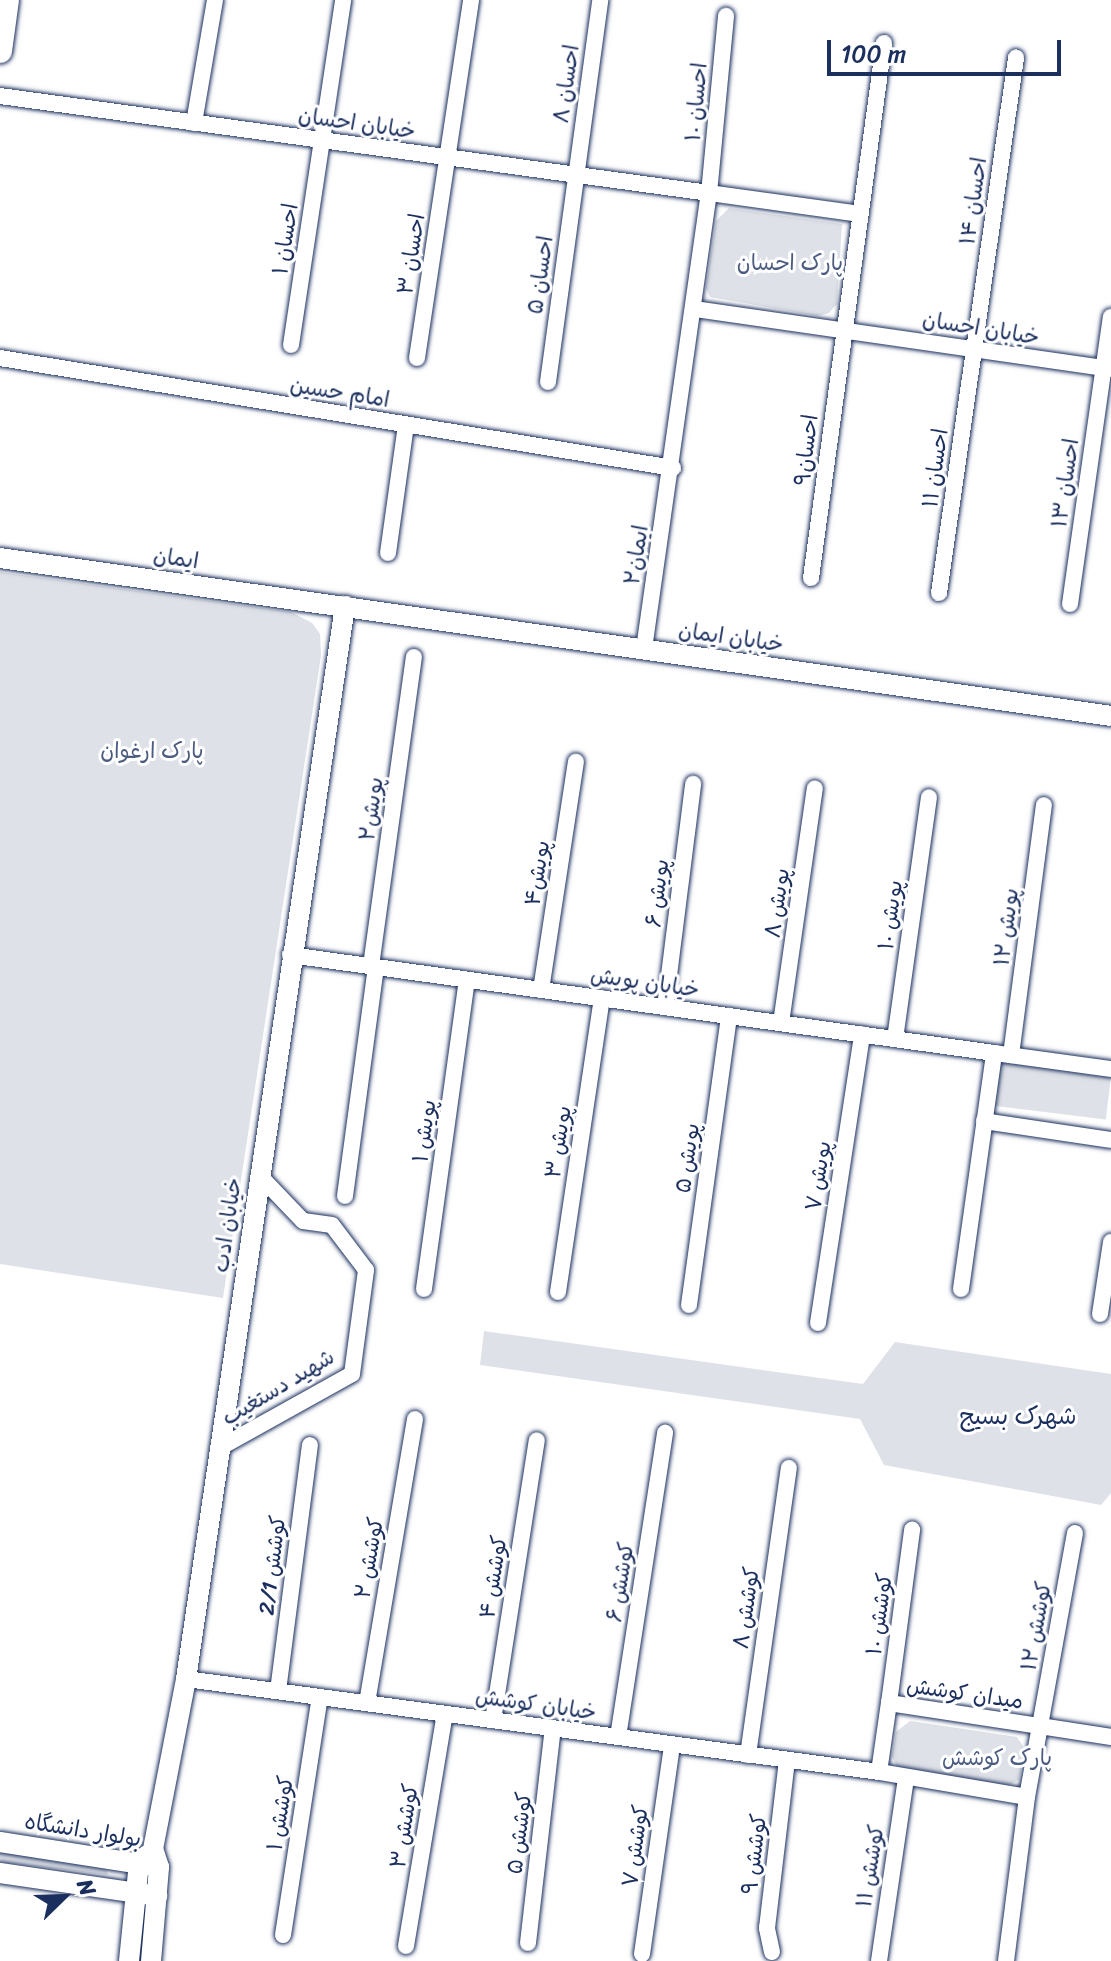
<!DOCTYPE html>
<html>
<head>
<meta charset="utf-8">
<style>
  body { margin:0 }
  #map { position:relative; width:1111px; height:1961px; overflow:hidden; background:#fff; font-family:Sriracha,"Playpen Sans Arabic",sans-serif }
  div>[style] { position:absolute }
  .green>* { inset:0; background:#dee1e7; transform-origin:0 0 }
  .roads { filter:drop-shadow(0 0 2px #1b2f5e) drop-shadow(0 0 2px #1b2f5e) }
  .minor>* { height:16px; margin:-8px; padding:0 8px; transform-origin:8px; border-radius:8px; background:#fff }
  .tertiary>* { height:20px; margin:-10px; padding:0 10px; transform-origin:10px; border-radius:10px; background:#fff }
  .secondary>* { height:24px; margin:-12px; padding:0 12px; transform-origin:12px; border-radius:12px; background:#fff }
  span { translate:-50% -50%; white-space:nowrap; text-align:center; line-height:1.15; -webkit-text-stroke:6px #fff; paint-order:stroke }
  .street-label { font-size:22px; color:#1b2f5e }
  .park-label { font-size:22px; color:#4c5c80 }
  .neighbourhood-label { font-size:24px; color:#1b2f5e }
  .north { position:absolute; left:24px; top:1857px; width:80px; height:80px; -webkit-text-stroke:6px #fff; paint-order:stroke; rotate:67deg; font-size:22px; font-weight:700; line-height:32px; text-align:center; color:#1b2f5e }
  .north::after { content:''; display:block; margin:auto; width:28px; height:36px; background:#1b2f5e; clip-path:polygon(50% 0,100% 100%,50% 72%,0 100%) }
  .scale { position:absolute; left:827px; top:40px; width:234px; height:36px; box-sizing:border-box; border:4px solid #1b2f5e; border-top:0; padding-left:10px; font-size:24px; line-height:28px; white-space:nowrap; color:#1b2f5e; -webkit-text-stroke:6px #fff; paint-order:stroke }
</style>
</head>
<body>
<div id="map">
  <div class="green">
    <i style="clip-path:polygon(729px 208px,842px 224px,837px 304px,829px 313px,818px 316px,710px 297px,706px 288px,716px 221px)"></i>
    <i style="clip-path:polygon(0 572px,291px 612px,312px 623px,320px 634px,321px 655px,223px 1298px,0 1264px)"></i>
    <i style="left:999px;top:1062px;width:113px;height:44px;rotate:7deg"></i>
    <i style="clip-path:polygon(484px 1331px,863px 1384px,895px 1342px,1111px 1374px,1111px 1493px,1101px 1505px,884px 1465px,860px 1419px,480px 1365px)"></i>
    <i style="clip-path:polygon(910px 1721px,1017px 1737px,1025px 1749px,1019px 1780px,1009px 1785px,899px 1770px,892px 1757px,896px 1732px)"></i>
    <i style="clip-path:polygon(0 1851px,106px 1868px,108px 1875px,0 1862px)"></i>
  </div>
  <div class="roads">
    <div class="minor">
      <i style="left:0;top:96px;width:716px;rotate:7.79deg"></i>
      <i style="left:709px;top:193px;width:178px;rotate:-84.5deg"></i>
      <i style="left:194px;top:123px;width:125px;rotate:-80.3deg"></i>
      <i style="left:695px;top:309px;width:420px;rotate:8.2deg"></i>
      <i style="left:291px;top:345px;width:349px;rotate:-81.4deg"></i>
      <i style="left:0;top:358px;width:682px;rotate:9.28deg"></i>
      <i style="left:417px;top:358px;width:362px;rotate:-81.4deg"></i>
      <i style="left:548px;top:382px;width:386px;rotate:-82.2deg"></i>
      <i style="left:388px;top:553px;width:129px;rotate:-82deg"></i>
      <i style="left:811px;top:578px;width:540px;rotate:-82.23deg"></i>
      <i style="left:939px;top:593px;width:541px;rotate:-81.81deg"></i>
      <i style="left:1070px;top:604px;width:290px;rotate:-81.9deg"></i>
      <i style="left:644px;top:649px;width:461px;rotate:-81.9deg"></i>
      <i style="left:709px;top:193px;width:152px;rotate:7.9deg"></i>
      <i style="left:290px;top:955px;width:711px;rotate:7.92deg"></i>
      <i style="left:371px;top:966px;width:312px;rotate:-82.1deg"></i>
      <i style="left:541px;top:990px;width:231px;rotate:-81.3deg"></i>
      <i style="left:665px;top:1007px;width:225px;rotate:-82.8deg"></i>
      <i style="left:781px;top:1023px;width:237px;rotate:-81.8deg"></i>
      <i style="left:895px;top:1039px;width:244px;rotate:-82deg"></i>
      <i style="left:1011px;top:1055px;width:252px;rotate:-82.5deg"></i>
      <i style="left:984px;top:1121px;width:128px;rotate:8.5deg"></i>
      <i style="left:345px;top:1196px;width:231px;rotate:-82.3deg"></i>
      <i style="left:424px;top:1289px;width:312px;rotate:-82.1deg"></i>
      <i style="left:961px;top:1289px;width:238px;rotate:-82deg"></i>
      <i style="left:994px;top:1053px;width:118px;rotate:7.8deg"></i>
      <i style="left:558px;top:1292px;width:297px;rotate:-81.5deg"></i>
      <i style="left:689px;top:1305px;width:292px;rotate:-82.1deg"></i>
      <i style="left:1100px;top:1314px;width:73px;rotate:-81.3deg"></i>
      <i style="left:818px;top:1323px;width:292px;rotate:-81.3deg"></i>
      <i style="left:219px;top:1448px;width:152px;rotate:-29.1deg"></i>
      <i style="left:352px;top:1374px;width:105px;rotate:-82.3deg"></i>
      <i style="left:366px;top:1270px;width:56px;rotate:-127.1deg"></i>
      <i style="left:332px;top:1225px;width:29px;rotate:-172deg"></i>
      <i style="left:303px;top:1221px;width:64px;rotate:-133.7deg"></i>
      <i style="left:1075px;top:1533px;width:196px;rotate:100.3deg"></i>
      <i style="left:1040px;top:1726px;width:72px;rotate:100.4deg"></i>
      <i style="left:1027px;top:1797px;width:150px;rotate:-170.4deg"></i>
      <i style="left:879px;top:1772px;width:70px;rotate:-81.8deg"></i>
      <i style="left:889px;top:1703px;width:153px;rotate:8.7deg"></i>
      <i style="left:1040px;top:1726px;width:72px;rotate:8.8deg"></i>
      <i style="left:186px;top:1679px;width:699px;rotate:7.64deg"></i>
      <i style="left:278px;top:1691px;width:248px;rotate:-82.6deg"></i>
      <i style="left:367px;top:1703px;width:288px;rotate:-80.4deg"></i>
      <i style="left:889px;top:1703px;width:175px;rotate:-82.4deg"></i>
      <i style="left:493px;top:1720px;width:283px;rotate:-81.1deg"></i>
      <i style="left:618px;top:1737px;width:308px;rotate:-81.2deg"></i>
      <i style="left:748px;top:1755px;width:290px;rotate:-81.9deg"></i>
      <i style="left:283px;top:1935px;width:241px;rotate:-81.2deg"></i>
      <i style="left:528px;top:1943px;width:216px;rotate:-83.4deg"></i>
      <i style="left:406px;top:1946px;width:235px;rotate:-80.5deg"></i>
      <i style="left:772px;top:1952px;width:25px;rotate:-102deg"></i>
      <i style="left:767px;top:1928px;width:169px;rotate:-83.2deg"></i>
      <i style="left:642px;top:1954px;width:211px;rotate:-81.8deg"></i>
      <i style="left:879px;top:1961px;width:185px;rotate:-81.6deg"></i>
      <i style="left:1006px;top:1961px;width:165px;rotate:-82.7deg"></i>
    </div>
    <div class="tertiary">
      <i style="left:0;top:558px;width:1122px;rotate:8.09deg"></i>
      <i style="left:0;top:1842px;width:161px;rotate:8.9deg"></i>
      <i style="left:0;top:1873px;width:159px;rotate:8.3deg"></i>
      <i style="left:129px;top:1961px;width:99px;rotate:-84.2deg"></i>
      <i style="left:139px;top:1863px;width:11px;rotate:-45deg"></i>
      <i style="left:151px;top:1961px;width:94px;rotate:-85.1deg"></i>
      <i style="left:159px;top:1867px;width:19px;rotate:-108deg"></i>
      <i style="left:153px;top:1849px;width:173px;rotate:-79deg"></i>
      <i style="left:186px;top:1679px;width:1085px;rotate:-81.57deg"></i>
    </div>
    <div class="secondary">
      <i style="left:0;top:51px;width:51px;rotate:-82.2deg"></i>
    </div>
  </div>
  <div class="street-label">
    <span style="left:566px;top:84px;rotate:-82deg">احسان ۸</span>
    <span style="left:696px;top:102px;rotate:-85deg">احسان ۱۰</span>
    <span style="left:357px;top:123px;rotate:8deg">خیابان احسان</span>
    <span style="left:973px;top:201px;rotate:-82deg">احسان ۱۴</span>
    <span style="left:285px;top:239px;rotate:-81deg">احسان ۱</span>
    <span style="left:411px;top:254px;rotate:-81deg">احسان ۳</span>
    <span style="left:540px;top:275px;rotate:-82deg">احسان ۵</span>
    <span style="left:981px;top:328px;rotate:9deg">خیابان احسان</span>
    <span style="left:340px;top:392px;rotate:9deg">امام حسین</span>
    <span style="left:806px;top:450px;rotate:-83deg">احسان۹</span>
    <span style="left:935px;top:468px;rotate:-82deg">احسان ۱۱</span>
    <span style="left:1065px;top:483px;rotate:-82deg">احسان ۱۳</span>
    <span style="left:636px;top:555px;rotate:-81deg">ایمان۲</span>
    <span style="left:176px;top:558px;rotate:8deg">ایمان</span>
    <span style="left:731px;top:637px;rotate:8deg">خیابان ایمان</span>
    <span style="left:371px;top:809px;rotate:-82deg">پویش۲</span>
    <span style="left:537px;top:873px;rotate:-81deg">پویش۴</span>
    <span style="left:657px;top:893px;rotate:-83deg">پویش ۶</span>
    <span style="left:777px;top:903px;rotate:-82deg">پویش ۸</span>
    <span style="left:890px;top:915px;rotate:-82deg">پویش ۱۰</span>
    <span style="left:1006px;top:927px;rotate:-83deg">پویش ۱۲</span>
    <span style="left:645px;top:982px;rotate:8deg">خیابان پویش</span>
    <span style="left:424px;top:1131px;rotate:-82deg">پویش ۱</span>
    <span style="left:558px;top:1142px;rotate:-81deg">پویش ۳</span>
    <span style="left:687px;top:1158px;rotate:-82deg">پویش ۵</span>
    <span style="left:818px;top:1176px;rotate:-81deg">پویش ۷</span>
    <span style="left:227px;top:1225px;rotate:-82deg">خیابان ادب</span>
    <span style="left:278px;top:1387px;rotate:-31deg">شهید دستغیب</span>
    <span style="left:369px;top:1558px;rotate:-80deg">کوشش ۲</span>
    <span style="left:272px;top:1565px;rotate:-83deg">کوشش 2/1</span>
    <span style="left:493px;top:1577px;rotate:-81deg">کوشش ۴</span>
    <span style="left:620px;top:1582px;rotate:-81deg">کوشش ۶</span>
    <span style="left:746px;top:1608px;rotate:-82deg">کوشش ۸</span>
    <span style="left:879px;top:1614px;rotate:-82deg">کوشش ۱۰</span>
    <span style="left:1036px;top:1626px;rotate:-80deg">کوشش ۱۲</span>
    <span style="left:965px;top:1693px;rotate:8deg">میدان کوشش</span>
    <span style="left:536px;top:1704px;rotate:8deg">خیابان کوشش</span>
    <span style="left:280px;top:1813px;rotate:-81deg">کوشش ۱</span>
    <span style="left:404px;top:1826px;rotate:-81deg">کوشش ۳</span>
    <span style="left:83px;top:1830px;rotate:9deg">بولوار دانشگاه</span>
    <span style="left:519px;top:1833px;rotate:-83deg">کوشش ۵</span>
    <span style="left:635px;top:1846px;rotate:-82deg">کوشش ۷</span>
    <span style="left:754px;top:1854px;rotate:-83deg">کوشش ۹</span>
    <span style="left:870px;top:1866px;rotate:-81deg">کوشش ۱۱</span>
  </div>
  <div class="park-label">
    <span style="left:790px;top:263px">پارک احسان</span>
    <span style="left:152px;top:751px">پارک ارغوان</span>
    <span style="left:997px;top:1758px">پارک کوشش</span>
  </div>
  <div class="neighbourhood-label">
    <span style="left:1018px;top:1417px">شهرک بسیج</span>
  </div>
  <div class="north">N</div>
  <div class="scale">100 m</div>
</div>
</body>
</html>
